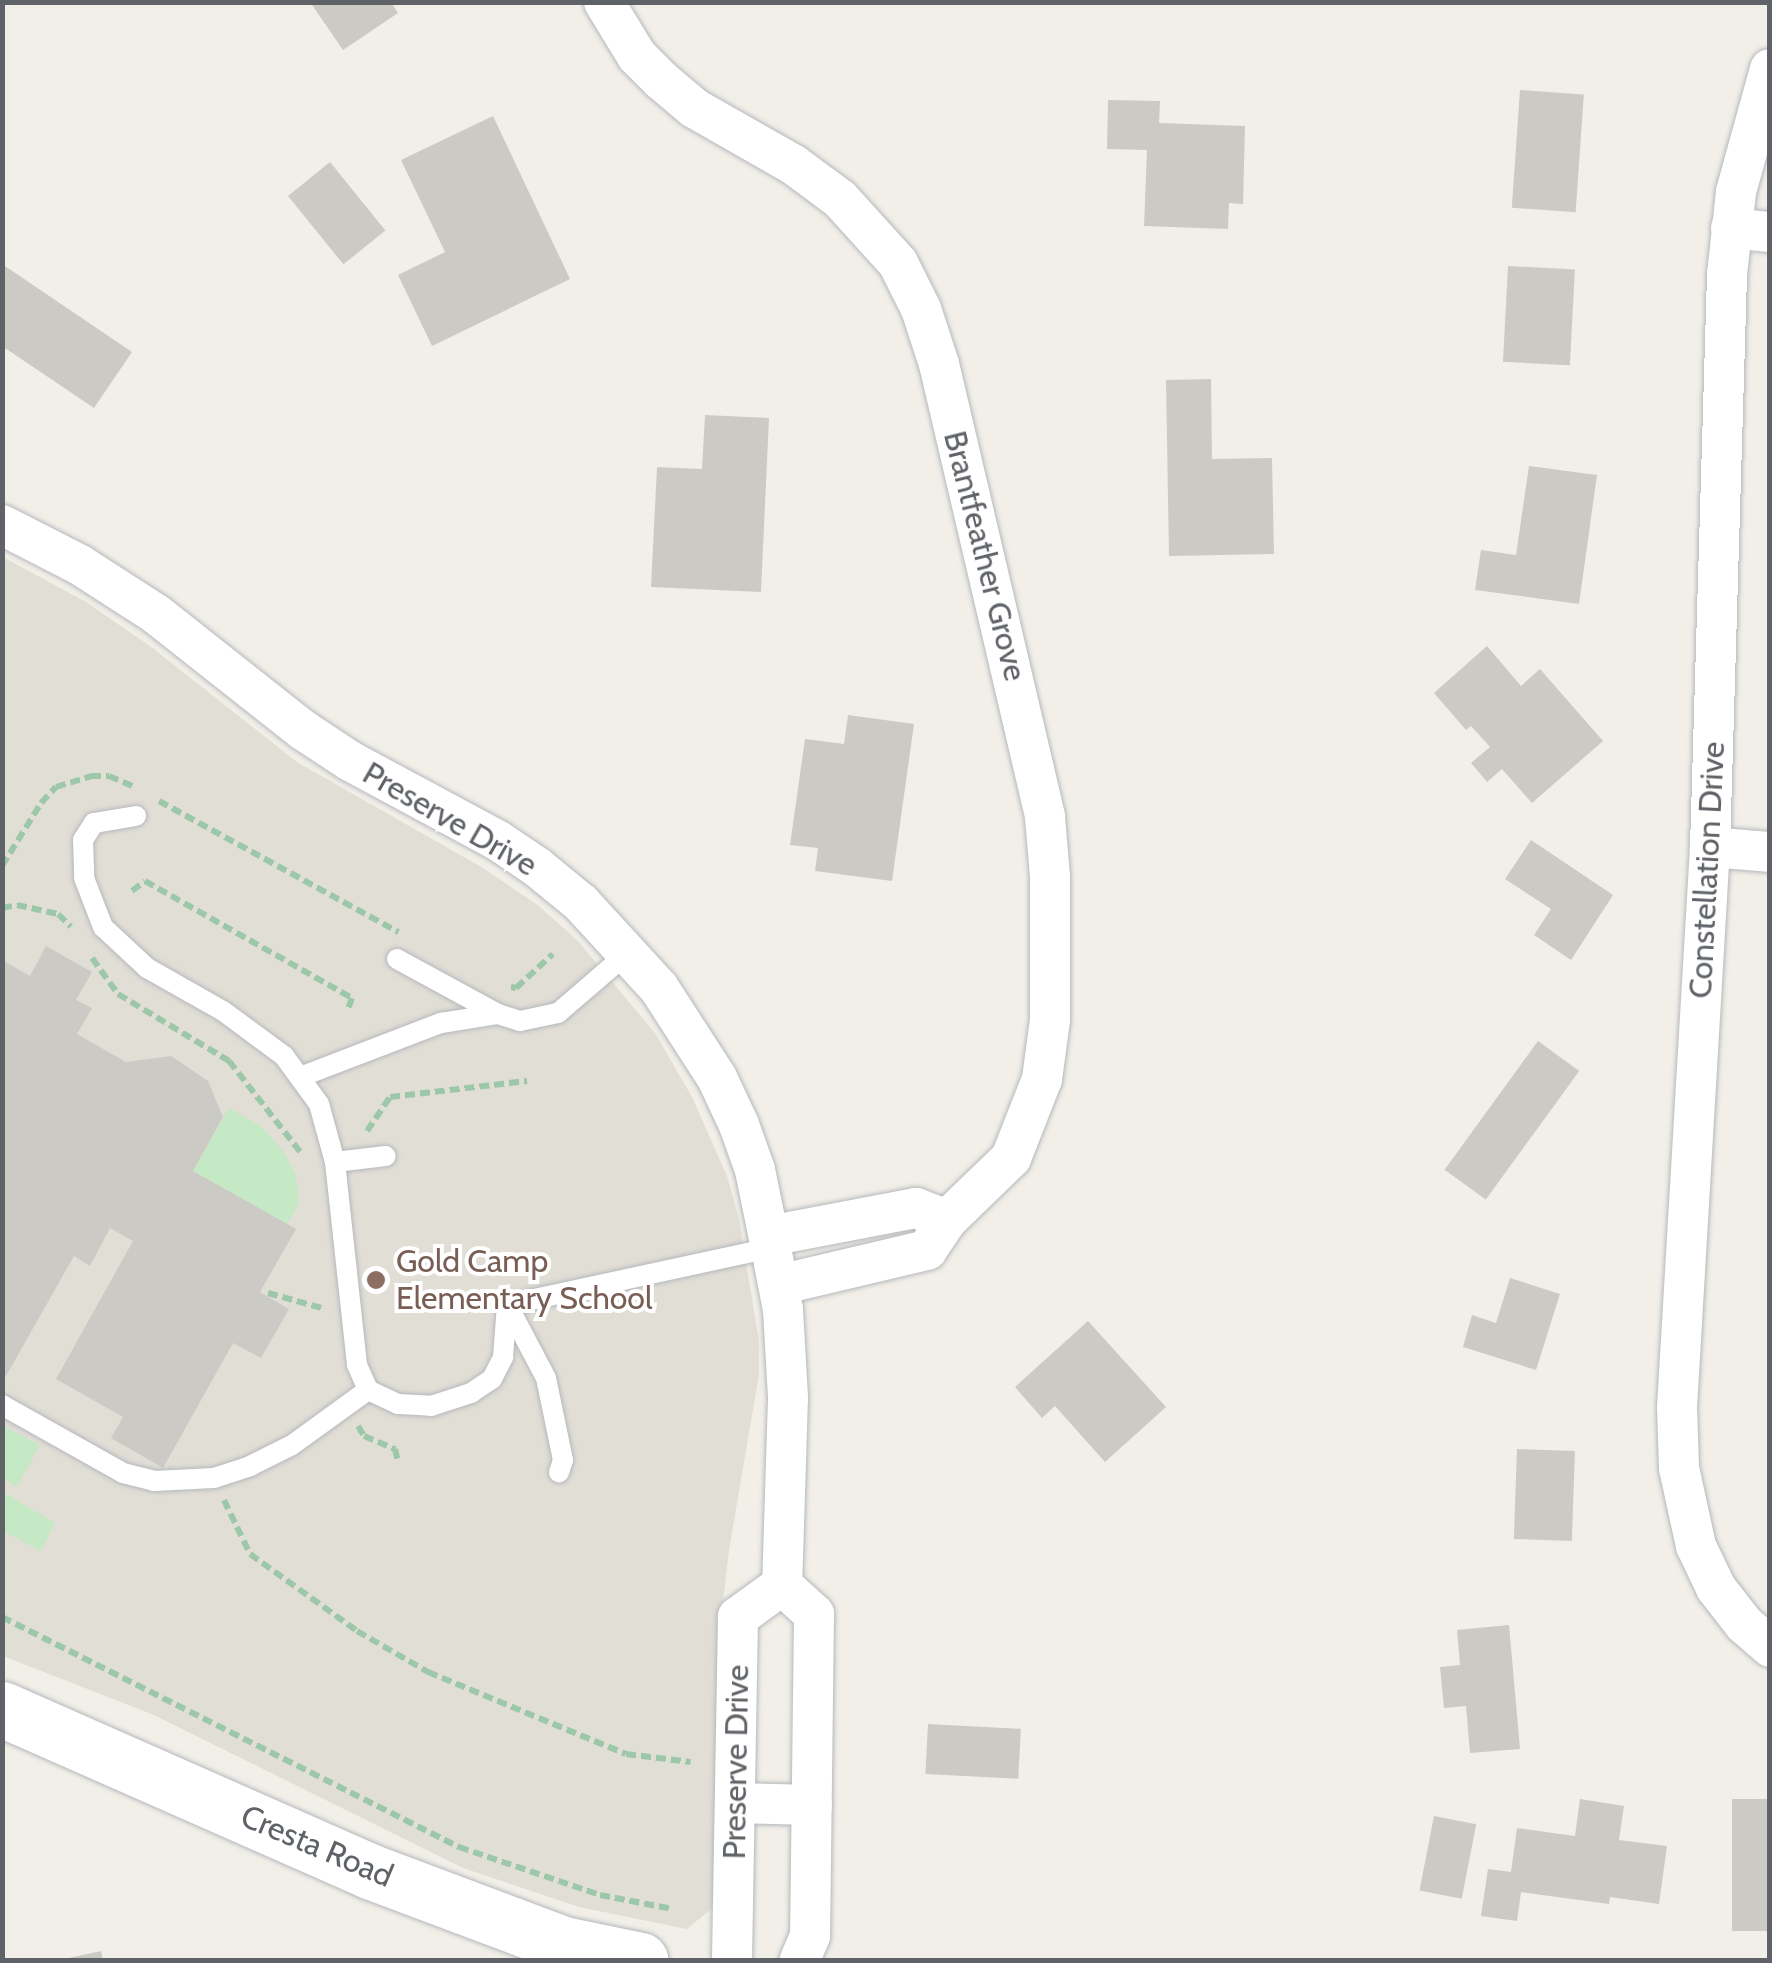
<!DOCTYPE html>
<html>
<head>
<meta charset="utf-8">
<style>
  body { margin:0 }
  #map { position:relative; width:1772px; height:1963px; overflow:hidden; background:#f1efe8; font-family:Cabin,sans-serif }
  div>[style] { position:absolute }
  .education>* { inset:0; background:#e1ded6 }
  .green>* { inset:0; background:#c5e8c5 }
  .building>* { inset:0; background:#cccac5; transform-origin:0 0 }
  .path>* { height:6px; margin-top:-3px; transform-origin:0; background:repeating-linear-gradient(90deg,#9cc7a9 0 10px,transparent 0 15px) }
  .roads { filter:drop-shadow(0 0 2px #b5b8bc) drop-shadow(0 0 2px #b5b8bc) }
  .lane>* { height:20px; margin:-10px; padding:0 10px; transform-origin:10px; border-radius:10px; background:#fff }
  .street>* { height:40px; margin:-20px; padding:0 20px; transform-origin:20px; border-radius:20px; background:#fff }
  .secondary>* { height:55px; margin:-27.5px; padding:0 27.5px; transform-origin:27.5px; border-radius:27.5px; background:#fff }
  .dots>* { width:28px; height:28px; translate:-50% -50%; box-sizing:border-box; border:5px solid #fff; border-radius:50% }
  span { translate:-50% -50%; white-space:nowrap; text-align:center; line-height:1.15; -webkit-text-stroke:8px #fff; paint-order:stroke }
  .street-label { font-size:32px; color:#5f6368 }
  .education-label { font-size:32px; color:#785e54 }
  .left { translate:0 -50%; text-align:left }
  .frame { position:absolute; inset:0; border:5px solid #5f6368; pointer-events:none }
</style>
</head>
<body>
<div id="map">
  <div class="education">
    <i style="clip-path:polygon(3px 557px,86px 602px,150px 646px,297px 762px,483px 868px,539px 906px,577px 940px,655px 1033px,692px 1097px,727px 1176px,739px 1219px,759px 1341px,759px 1374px,729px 1550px,717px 1655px,718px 1882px,711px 1909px,687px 1929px,579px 1907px,463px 1868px,154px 1715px,3px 1656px)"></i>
  </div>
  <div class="green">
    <i style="clip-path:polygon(229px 1108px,262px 1127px,284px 1152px,296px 1176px,299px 1203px,287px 1224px,193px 1171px)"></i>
    <i style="clip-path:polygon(2px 1425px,40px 1445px,17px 1487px,3px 1479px)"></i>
    <i style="clip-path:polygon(3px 1492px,55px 1523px,41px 1551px,3px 1531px)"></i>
  </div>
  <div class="building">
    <i style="clip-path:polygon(310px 2px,391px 2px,398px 13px,343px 50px)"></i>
    <i style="left:1520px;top:90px;width:64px;height:118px;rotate:4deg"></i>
    <i style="clip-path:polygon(1108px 100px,1160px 101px,1159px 123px,1245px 126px,1243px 204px,1229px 203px,1228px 229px,1144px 226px,1147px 150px,1107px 149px)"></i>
    <i style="clip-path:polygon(493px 116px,570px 279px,432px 346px,398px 275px,445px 252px,401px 160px)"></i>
    <i style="left:330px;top:162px;width:88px;height:54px;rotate:51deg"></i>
    <i style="clip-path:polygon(2px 264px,132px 352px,94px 408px,2px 346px)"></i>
    <i style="left:1508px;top:266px;width:67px;height:96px;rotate:3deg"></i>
    <i style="clip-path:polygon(1211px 379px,1212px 459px,1272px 458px,1274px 554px,1169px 556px,1166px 380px)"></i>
    <i style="clip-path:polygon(705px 415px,769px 418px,761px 592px,651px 587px,657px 467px,702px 469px)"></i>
    <i style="clip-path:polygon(1529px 466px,1597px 475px,1579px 604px,1475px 590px,1481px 550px,1516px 555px)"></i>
    <i style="clip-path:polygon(1487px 646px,1521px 686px,1540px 669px,1603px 741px,1532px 803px,1502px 769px,1487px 782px,1471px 763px,1490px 747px,1471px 726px,1466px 730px,1434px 693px)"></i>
    <i style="clip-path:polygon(848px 715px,914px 724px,892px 881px,815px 871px,818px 848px,790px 845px,805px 739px,844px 744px)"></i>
    <i style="clip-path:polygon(1531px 840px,1613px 895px,1571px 960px,1534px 935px,1551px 909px,1505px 879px)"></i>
    <i style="clip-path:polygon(46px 946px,92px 972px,76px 1000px,92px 1008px,77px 1034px,126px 1062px,171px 1056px,208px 1081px,223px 1117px,193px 1171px,296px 1229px,260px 1292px,289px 1309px,261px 1358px,233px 1343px,163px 1468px,111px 1438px,123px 1417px,56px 1379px,133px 1241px,110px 1228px,90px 1266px,74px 1256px,6px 1376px,2px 1374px,2px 960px,30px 976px)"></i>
    <i style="left:1538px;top:1041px;width:51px;height:159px;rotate:36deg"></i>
    <i style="clip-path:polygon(1510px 1278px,1560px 1294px,1536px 1370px,1463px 1347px,1472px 1315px,1496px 1323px)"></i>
    <i style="clip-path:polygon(1088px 1321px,1166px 1407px,1105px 1462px,1055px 1406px,1042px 1418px,1015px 1387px)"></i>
    <i style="left:1517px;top:1449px;width:58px;height:90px;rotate:2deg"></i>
    <i style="clip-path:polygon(1509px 1625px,1520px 1749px,1470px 1753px,1466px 1706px,1444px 1708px,1440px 1667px,1460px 1665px,1457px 1630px)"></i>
    <i style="left:928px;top:1724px;width:93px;height:50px;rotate:3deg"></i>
    <i style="clip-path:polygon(1580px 1799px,1624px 1806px,1619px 1840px,1667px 1846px,1659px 1904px,1610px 1897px,1609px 1904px,1521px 1892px,1517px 1921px,1481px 1916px,1488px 1869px,1511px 1872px,1517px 1828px,1575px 1836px)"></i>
    <i style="left:1732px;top:1799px;width:38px;height:132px"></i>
    <i style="left:1434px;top:1816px;width:43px;height:76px;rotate:11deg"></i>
    <i style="clip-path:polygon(101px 1951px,103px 1960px,65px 1960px,64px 1959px)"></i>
  </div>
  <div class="path">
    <i style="left:159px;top:801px;width:273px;rotate:28.7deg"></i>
    <i style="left:2px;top:866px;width:74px;rotate:-58.2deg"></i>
    <i style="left:41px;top:803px;width:22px;rotate:-47deg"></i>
    <i style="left:56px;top:787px;width:37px;rotate:-17deg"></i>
    <i style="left:91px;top:776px;width:18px"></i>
    <i style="left:109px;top:776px;width:28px;rotate:23deg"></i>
    <i style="left:132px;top:891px;width:16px;rotate:-38deg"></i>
    <i style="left:145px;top:881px;width:238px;rotate:29.5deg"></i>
    <i style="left:352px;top:998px;width:12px;rotate:110deg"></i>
    <i style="left:2px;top:908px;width:15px;rotate:-11deg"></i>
    <i style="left:17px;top:905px;width:42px;rotate:12.4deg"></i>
    <i style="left:58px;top:914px;width:18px;rotate:45deg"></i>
    <i style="left:92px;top:958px;width:44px;rotate:54.2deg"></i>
    <i style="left:118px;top:994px;width:130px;rotate:31.1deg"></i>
    <i style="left:229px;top:1061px;width:118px;rotate:51.9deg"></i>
    <i style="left:511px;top:987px;width:5px;rotate:11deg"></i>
    <i style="left:516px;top:988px;width:50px;rotate:-42.6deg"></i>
    <i style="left:367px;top:1131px;width:41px;rotate:-55.9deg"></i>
    <i style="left:390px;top:1097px;width:138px;rotate:-6.7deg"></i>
    <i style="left:268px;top:1293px;width:59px;rotate:15.7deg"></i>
    <i style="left:358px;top:1426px;width:12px;rotate:59deg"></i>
    <i style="left:364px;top:1436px;width:34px;rotate:23deg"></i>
    <i style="left:395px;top:1449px;width:13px;rotate:77deg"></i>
    <i style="left:224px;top:1500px;width:60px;rotate:64.3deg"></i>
    <i style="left:250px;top:1554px;width:132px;rotate:35.7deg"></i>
    <i style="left:357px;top:1631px;width:82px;rotate:30deg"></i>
    <i style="left:428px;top:1672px;width:214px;rotate:22.5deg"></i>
    <i style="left:626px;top:1754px;width:65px;rotate:7deg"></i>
    <i style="left:2px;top:1617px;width:512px;rotate:26.72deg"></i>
    <i style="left:459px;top:1847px;width:149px;rotate:18.8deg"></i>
    <i style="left:600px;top:1895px;width:74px;rotate:10.9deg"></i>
  </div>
  <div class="roads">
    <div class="lane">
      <i style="left:136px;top:816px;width:43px;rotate:170.5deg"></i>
      <i style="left:94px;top:823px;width:20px;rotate:123deg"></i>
      <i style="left:83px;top:840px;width:38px;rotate:88deg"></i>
      <i style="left:84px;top:878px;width:53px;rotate:68.8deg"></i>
      <i style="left:103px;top:927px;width:60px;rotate:43deg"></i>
      <i style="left:147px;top:968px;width:87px;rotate:29.5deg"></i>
      <i style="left:223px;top:1011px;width:76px;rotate:36.4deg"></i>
      <i style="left:284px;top:1056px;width:59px;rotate:53.9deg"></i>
      <i style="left:319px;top:1104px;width:60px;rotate:74.6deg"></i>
      <i style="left:335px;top:1162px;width:204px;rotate:83.8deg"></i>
      <i style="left:357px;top:1365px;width:27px;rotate:66deg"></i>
      <i style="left:368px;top:1390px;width:33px;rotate:25deg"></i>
      <i style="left:398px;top:1404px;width:33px;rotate:3deg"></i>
      <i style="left:431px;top:1406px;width:42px;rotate:-18deg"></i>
      <i style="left:471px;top:1393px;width:25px;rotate:-34deg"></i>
      <i style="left:492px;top:1379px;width:25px;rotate:-63deg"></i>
      <i style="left:503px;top:1357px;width:52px;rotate:-85.6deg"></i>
      <i style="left:397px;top:959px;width:115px;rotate:28.6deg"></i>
      <i style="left:498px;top:1014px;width:23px;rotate:18deg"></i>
      <i style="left:520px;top:1021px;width:39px;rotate:-12deg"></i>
      <i style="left:558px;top:1013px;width:94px;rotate:-40.7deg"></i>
      <i style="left:300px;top:1077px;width:151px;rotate:-21deg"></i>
      <i style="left:441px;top:1023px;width:58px;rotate:-9deg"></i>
      <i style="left:335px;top:1162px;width:51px;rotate:-6.7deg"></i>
      <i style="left:507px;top:1305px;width:270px;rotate:-12.2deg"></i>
      <i style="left:508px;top:1306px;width:81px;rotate:62.2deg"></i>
      <i style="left:546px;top:1378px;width:84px;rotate:78.3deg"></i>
      <i style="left:563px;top:1460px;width:13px;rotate:108deg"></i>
      <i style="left:2px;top:1405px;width:139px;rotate:29.3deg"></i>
      <i style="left:123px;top:1473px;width:32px;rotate:14deg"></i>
      <i style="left:154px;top:1481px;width:60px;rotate:-2.9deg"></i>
      <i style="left:214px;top:1478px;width:38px;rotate:-18deg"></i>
      <i style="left:250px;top:1466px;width:47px;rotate:-26.6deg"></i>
      <i style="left:292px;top:1445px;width:94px;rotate:-35.9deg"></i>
    </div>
    <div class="street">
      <i style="left:604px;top:2px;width:63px;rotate:58.6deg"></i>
      <i style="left:637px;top:56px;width:34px;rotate:45deg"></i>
      <i style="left:661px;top:80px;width:43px;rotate:40.3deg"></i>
      <i style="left:694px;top:108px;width:115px;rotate:29.7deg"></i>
      <i style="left:794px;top:165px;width:57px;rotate:36.5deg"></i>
      <i style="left:840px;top:199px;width:86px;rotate:47.8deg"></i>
      <i style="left:898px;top:263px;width:51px;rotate:63.4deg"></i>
      <i style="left:921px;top:309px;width:58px;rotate:71.9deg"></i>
      <i style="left:939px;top:364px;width:465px;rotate:76.8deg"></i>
      <i style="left:1045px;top:817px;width:59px;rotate:85.2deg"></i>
      <i style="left:1050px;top:876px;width:144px;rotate:90deg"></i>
      <i style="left:1050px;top:1020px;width:60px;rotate:97.7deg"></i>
      <i style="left:1042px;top:1079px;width:85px;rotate:111.4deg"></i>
      <i style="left:1011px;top:1158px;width:89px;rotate:135.9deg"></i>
      <i style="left:947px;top:1220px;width:36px;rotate:124deg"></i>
      <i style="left:927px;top:1250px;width:152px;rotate:166.7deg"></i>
      <i style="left:1770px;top:69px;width:128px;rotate:105.5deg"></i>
      <i style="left:1736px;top:192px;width:83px;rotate:96.2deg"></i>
      <i style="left:1727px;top:275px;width:572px;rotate:91.7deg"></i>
      <i style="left:1710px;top:847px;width:561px;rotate:93.37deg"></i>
      <i style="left:1677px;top:1407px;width:61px;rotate:88.1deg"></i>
      <i style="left:1679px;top:1468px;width:80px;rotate:77.7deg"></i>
      <i style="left:1696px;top:1546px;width:47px;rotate:64.5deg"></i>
      <i style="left:1716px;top:1588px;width:46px;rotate:52.1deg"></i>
      <i style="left:1744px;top:1624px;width:35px;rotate:41deg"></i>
      <i style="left:1731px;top:228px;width:39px;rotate:6deg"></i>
      <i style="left:2px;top:525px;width:88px;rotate:27.1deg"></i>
      <i style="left:80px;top:565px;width:90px;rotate:32.8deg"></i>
      <i style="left:156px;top:614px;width:187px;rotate:38.3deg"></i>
      <i style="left:303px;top:730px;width:56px;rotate:33.4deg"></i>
      <i style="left:350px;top:761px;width:167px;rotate:28.3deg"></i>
      <i style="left:497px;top:840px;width:48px;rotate:34deg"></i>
      <i style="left:537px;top:867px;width:57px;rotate:39.3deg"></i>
      <i style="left:581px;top:903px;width:115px;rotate:47.5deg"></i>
      <i style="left:659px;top:988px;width:107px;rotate:57.2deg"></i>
      <i style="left:717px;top:1078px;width:52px;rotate:64.9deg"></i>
      <i style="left:739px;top:1125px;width:48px;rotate:70.4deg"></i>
      <i style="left:755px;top:1170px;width:80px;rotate:78.4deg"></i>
      <i style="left:771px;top:1248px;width:63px;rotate:79deg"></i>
      <i style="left:783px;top:1310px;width:88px;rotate:86.7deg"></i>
      <i style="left:788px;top:1398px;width:187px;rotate:91.8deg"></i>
      <i style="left:1710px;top:847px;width:60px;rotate:4.8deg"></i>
      <i style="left:769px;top:1236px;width:150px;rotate:-10.8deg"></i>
      <i style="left:916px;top:1208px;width:33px;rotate:21deg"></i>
      <i style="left:782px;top:1585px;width:43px;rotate:42.2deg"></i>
      <i style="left:814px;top:1614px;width:322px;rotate:90.7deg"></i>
      <i style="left:810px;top:1936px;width:26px;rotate:113deg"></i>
      <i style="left:735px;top:1803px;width:77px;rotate:1.5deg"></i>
      <i style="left:732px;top:1960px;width:343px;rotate:-89deg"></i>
      <i style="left:738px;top:1617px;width:54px;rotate:-36deg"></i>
    </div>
    <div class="secondary">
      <i style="left:2px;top:1709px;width:401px;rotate:23.8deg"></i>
      <i style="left:369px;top:1871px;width:207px;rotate:20.6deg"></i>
      <i style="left:563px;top:1944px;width:79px;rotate:11.7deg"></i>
    </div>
  </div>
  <div class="dots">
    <i style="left:376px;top:1280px;background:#8d6e63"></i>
  </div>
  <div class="street-label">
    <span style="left:985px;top:556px;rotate:76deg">Brantfeather Grove</span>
    <span style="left:450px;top:819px;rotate:30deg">Preserve Drive</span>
    <span style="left:1707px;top:870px;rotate:-87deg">Constellation Drive</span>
    <span style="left:736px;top:1762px;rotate:-89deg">Preserve Drive</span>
    <span style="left:317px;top:1846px;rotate:23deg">Cresta Road</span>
  </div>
  <div class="education-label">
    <span class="left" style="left:396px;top:1280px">Gold Camp<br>Elementary School</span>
  </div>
  <div class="frame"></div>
</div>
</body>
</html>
